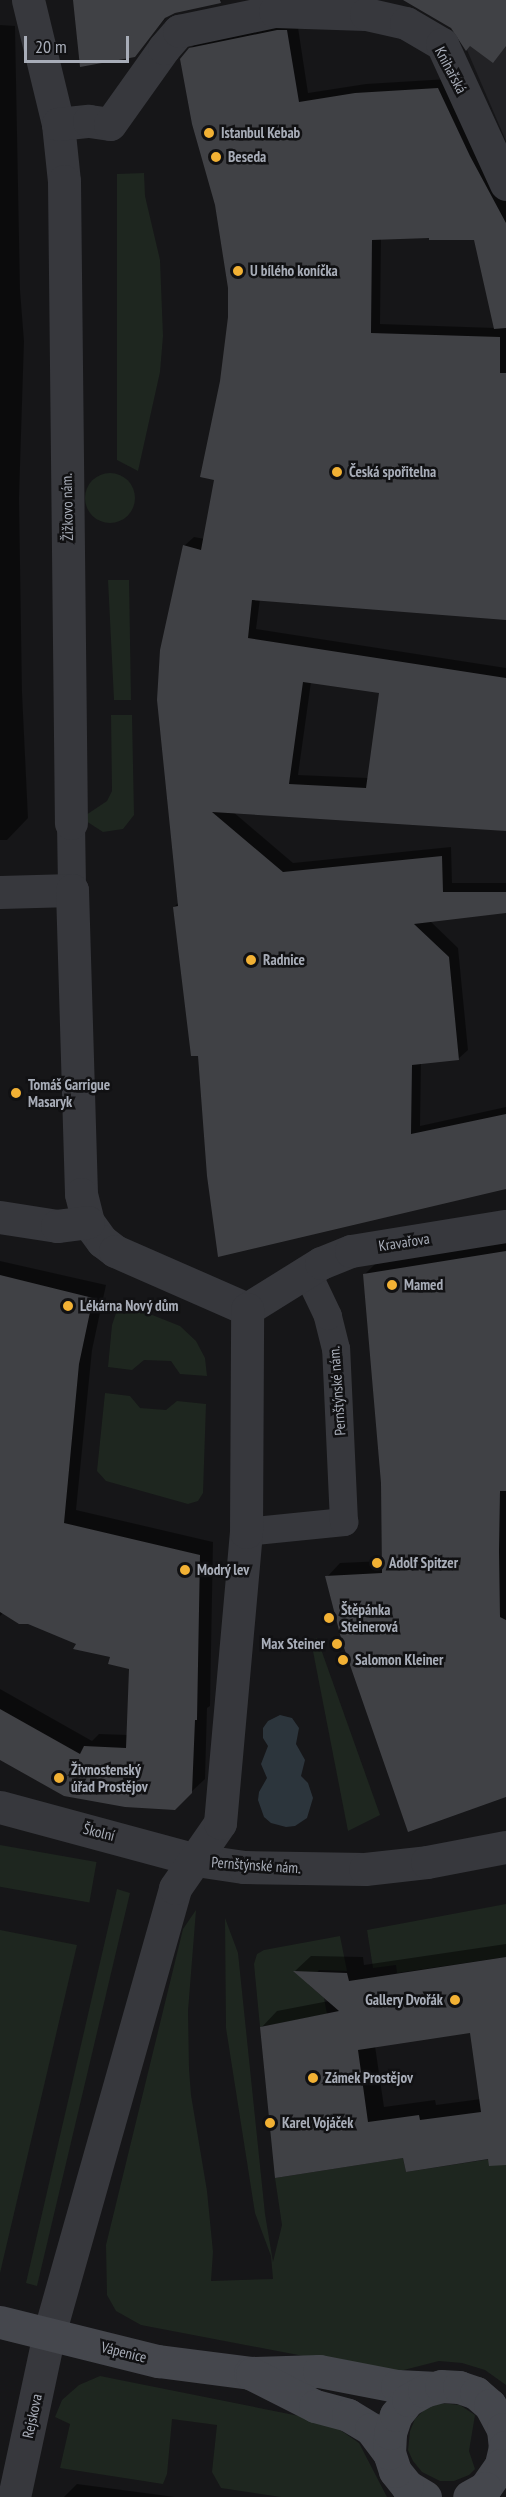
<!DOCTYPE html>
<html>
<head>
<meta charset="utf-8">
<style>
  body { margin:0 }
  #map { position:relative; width:506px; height:2497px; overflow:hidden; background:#161618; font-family:"PT Sans Narrow",sans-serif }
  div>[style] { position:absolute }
  .built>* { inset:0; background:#222225 }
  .green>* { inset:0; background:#1e261f; transform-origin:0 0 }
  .round { border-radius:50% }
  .water>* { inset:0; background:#2c353c }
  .shadow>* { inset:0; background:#0007 }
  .building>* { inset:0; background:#404145 }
  .pedestrian>* { height:28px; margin:-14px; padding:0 14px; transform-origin:14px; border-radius:14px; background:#37383d }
  .minor>* { height:33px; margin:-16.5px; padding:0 16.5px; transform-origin:16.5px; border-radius:16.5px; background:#37383d }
  .secondary>* { height:33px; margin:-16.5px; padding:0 16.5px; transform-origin:16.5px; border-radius:16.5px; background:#45474d }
  .dots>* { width:16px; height:16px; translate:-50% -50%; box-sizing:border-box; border:3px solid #111113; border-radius:50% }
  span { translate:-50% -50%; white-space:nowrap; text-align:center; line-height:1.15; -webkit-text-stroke:5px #111113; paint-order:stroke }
  .street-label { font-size:15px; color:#a8adb8 }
  .poi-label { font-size:15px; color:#a8adb8; font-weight:700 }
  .left { translate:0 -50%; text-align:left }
  .right { translate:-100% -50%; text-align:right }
  .scale { position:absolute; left:24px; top:36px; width:105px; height:27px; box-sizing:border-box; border:3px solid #a8adb8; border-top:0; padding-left:8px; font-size:18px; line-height:21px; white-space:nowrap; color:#a8adb8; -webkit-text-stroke:4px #111113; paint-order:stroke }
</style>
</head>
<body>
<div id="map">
  <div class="built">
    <i style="clip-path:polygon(483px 21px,506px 28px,506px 141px,467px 50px)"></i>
  </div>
  <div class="green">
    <i style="clip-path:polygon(144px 173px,145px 196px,160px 260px,163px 336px,160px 372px,138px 471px,117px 460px,117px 174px)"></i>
    <i class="round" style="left:85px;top:473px;width:50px;height:50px"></i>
    <i style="clip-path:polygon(108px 580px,129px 580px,131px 700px,114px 700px)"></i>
    <i style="clip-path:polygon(111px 715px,132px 715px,134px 815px,123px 829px,103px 832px,86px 821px,86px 815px,107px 801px,112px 791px)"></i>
    <i style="clip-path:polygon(127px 1305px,180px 1326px,196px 1341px,205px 1358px,207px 1376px,180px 1374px,171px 1361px,144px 1360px,132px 1370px,108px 1367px,112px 1325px,117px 1310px)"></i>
    <i style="clip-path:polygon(105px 1393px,130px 1396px,140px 1408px,166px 1410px,177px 1401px,206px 1404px,203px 1493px,198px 1501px,188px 1504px,106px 1481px,97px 1471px)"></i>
    <i style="clip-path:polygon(317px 1638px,380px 1815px,348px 1831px,311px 1641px)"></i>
    <i style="left:0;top:1845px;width:98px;height:41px;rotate:10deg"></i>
    <i style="clip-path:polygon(117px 1889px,130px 1893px,37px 2286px,26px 2283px)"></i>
    <i style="clip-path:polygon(506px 1904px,506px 1957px,397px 1973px,396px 1965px,373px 1968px,367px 1930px)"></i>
    <i style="clip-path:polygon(196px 1910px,188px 2011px,189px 2069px,191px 2095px,207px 2191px,213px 2252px,211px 2281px,273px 2279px,271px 2256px,255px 2213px,226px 2028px,225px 1918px,238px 1953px,265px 2214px,273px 2262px,282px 2225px,275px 2178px,403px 2158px,406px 2172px,497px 2158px,506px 2159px,506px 2385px,485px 2370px,462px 2363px,439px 2361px,392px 2373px,141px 2325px,116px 2311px,107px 2295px,106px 2245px,183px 1929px)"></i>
    <i style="clip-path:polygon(0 1930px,77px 1945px,0 2273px)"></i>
    <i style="clip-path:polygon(340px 1936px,347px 1971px,319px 1970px,308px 1984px,324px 1998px,327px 2014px,260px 2027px,254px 1964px,257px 1954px,264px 1950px)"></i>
    <i style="clip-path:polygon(100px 2376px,329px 2422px,359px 2443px,387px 2497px,281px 2497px,221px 2488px,212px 2472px,217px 2425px,172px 2419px,167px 2474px,163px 2484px,60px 2468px,70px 2424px,55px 2417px,62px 2400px,79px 2385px)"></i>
    <i style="clip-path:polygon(440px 2403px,460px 2405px,475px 2415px,469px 2451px,475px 2469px,469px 2475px,454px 2481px,440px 2481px,422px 2472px,413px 2461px,408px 2450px,410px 2431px,415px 2419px,424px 2410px)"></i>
  </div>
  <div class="water">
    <i style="clip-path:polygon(280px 1715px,292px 1718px,299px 1728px,296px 1744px,305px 1760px,301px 1776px,308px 1783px,313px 1798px,307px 1818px,295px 1826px,286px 1827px,271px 1823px,264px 1817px,258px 1800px,259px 1792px,267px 1778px,261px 1764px,268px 1746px,263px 1738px,263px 1728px,268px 1721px)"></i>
  </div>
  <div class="shadow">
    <i style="clip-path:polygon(75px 0,222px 0,169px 14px,134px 55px)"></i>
    <i style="clip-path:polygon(evenodd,297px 21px,308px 93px,366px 84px,448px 79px,506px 197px,506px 618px,260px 599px,256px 629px,506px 668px,506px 829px,232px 811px,293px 863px,451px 847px,452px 883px,506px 883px,506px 912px,429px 920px,458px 948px,468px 1050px,458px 1059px,421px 1063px,420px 1126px,506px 1107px,506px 1188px,199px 1055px,174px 907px,179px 902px,184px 546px,194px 537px,205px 539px,216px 479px,221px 382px,230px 317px,230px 288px,190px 49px,200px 39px,297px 21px,430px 236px,476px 239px,495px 328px,380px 324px,381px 238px,430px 236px,297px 21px,311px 682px,381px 692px,368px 778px,298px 775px,311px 682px)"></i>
    <i style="clip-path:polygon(0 25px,15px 26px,20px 290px,24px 341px,19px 498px,22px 692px,28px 818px,7px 840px,0 840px)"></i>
    <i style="clip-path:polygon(506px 1240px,506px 1796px,327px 1577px,340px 1563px,383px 1561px,382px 1482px,365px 1274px,378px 1261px)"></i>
    <i style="clip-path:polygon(0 1261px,106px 1285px,92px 1350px,76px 1510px,213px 1542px,210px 1706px,207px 1708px,205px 1779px,174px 1808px,0 1759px,0 1689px,92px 1741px,99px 1734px,128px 1735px,131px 1668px,112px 1655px,4px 1612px,0 1616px)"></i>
    <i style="clip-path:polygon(evenodd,506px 1944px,506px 2155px,405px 2156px,261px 2028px,277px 2011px,329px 2001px,295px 1971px,311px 1956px,363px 1957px,364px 1965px,506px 1944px,471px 2032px,481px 2099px,436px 2105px,435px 2100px,384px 2107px,375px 2046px,471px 2032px)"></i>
    <i style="clip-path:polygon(77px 2484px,175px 2497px,64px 2497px)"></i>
  </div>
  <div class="building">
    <i style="clip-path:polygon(73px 0,220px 0,221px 3px,175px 13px,165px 18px,135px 57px,80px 67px)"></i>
    <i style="clip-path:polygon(403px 0,506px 0,506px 46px,493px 63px,470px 46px,466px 51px,451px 28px)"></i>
    <i style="clip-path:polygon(evenodd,277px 30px,287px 30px,299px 102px,355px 93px,438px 88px,470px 156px,506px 223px,506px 328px,494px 329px,474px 240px,429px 240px,429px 238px,372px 240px,371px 333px,500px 337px,500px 373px,506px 373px,506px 620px,252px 600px,248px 638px,506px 678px,506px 831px,212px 812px,283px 872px,442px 856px,443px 892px,506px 892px,506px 913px,414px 924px,449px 957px,459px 1060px,412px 1065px,411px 1134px,506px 1114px,506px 1189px,218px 1257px,207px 1176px,198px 1056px,191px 1056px,173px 907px,178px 906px,157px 700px,160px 650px,183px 545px,201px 550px,214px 480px,200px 477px,220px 381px,228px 317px,228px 288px,215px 205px,192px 124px,180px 59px,189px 48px,277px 30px,303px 682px,379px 693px,366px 788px,289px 784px,303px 682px)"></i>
    <i style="clip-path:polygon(506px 1251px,506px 1491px,500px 1491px,499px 1551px,500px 1617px,506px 1620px,506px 1797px,408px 1832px,342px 1642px,325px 1576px,382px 1573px,381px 1483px,363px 1274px)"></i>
    <i style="clip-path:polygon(0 1275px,93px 1298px,79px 1364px,64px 1523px,200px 1555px,197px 1720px,195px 1720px,192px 1793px,175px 1810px,125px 1807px,64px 1796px,0 1760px,0 1709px,80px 1754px,84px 1746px,126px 1748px,129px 1669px,108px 1664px,110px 1657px,73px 1649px,76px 1644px,28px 1624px,19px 1624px,0 1612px)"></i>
    <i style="clip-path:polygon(evenodd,506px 1957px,506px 2165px,489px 2166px,488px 2159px,406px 2172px,403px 2158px,275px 2178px,260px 2027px,339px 2011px,293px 1971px,347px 1973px,349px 1981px,506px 1957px,470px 2033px,481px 2112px,420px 2120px,419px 2115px,368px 2122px,358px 2050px,470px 2033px)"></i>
  </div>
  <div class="pedestrian">
    <i style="left:71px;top:823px;width:67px;rotate:89.1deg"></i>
    <i style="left:246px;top:1532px;width:99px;rotate:-5.8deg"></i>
    <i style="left:344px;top:1522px;width:173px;rotate:-92.6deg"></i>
    <i style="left:336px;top:1349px;width:34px;rotate:-104deg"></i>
    <i style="left:328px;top:1316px;width:49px;rotate:-115.5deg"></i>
  </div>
  <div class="minor">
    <i style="left:28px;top:0;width:128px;rotate:76.4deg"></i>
    <i style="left:58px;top:124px;width:57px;rotate:84deg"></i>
    <i style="left:64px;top:181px;width:642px;rotate:89.38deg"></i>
    <i style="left:58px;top:124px;width:31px;rotate:-6deg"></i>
    <i style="left:89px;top:121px;width:21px;rotate:8deg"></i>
    <i style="left:110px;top:124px;width:93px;rotate:-54.6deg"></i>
    <i style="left:164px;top:48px;width:23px;rotate:-49deg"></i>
    <i style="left:179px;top:31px;width:98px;rotate:-11.8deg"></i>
    <i style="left:275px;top:11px;width:91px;rotate:1.9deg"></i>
    <i style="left:366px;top:14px;width:41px;rotate:12.7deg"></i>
    <i style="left:406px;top:23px;width:42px;rotate:30.3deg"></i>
    <i style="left:442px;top:44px;width:154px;rotate:65.4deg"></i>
    <i style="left:0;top:892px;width:72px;rotate:-1.6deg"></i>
    <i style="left:72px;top:890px;width:304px;rotate:88.3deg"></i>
    <i style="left:81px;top:1194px;width:29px;rotate:76deg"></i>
    <i style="left:88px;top:1222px;width:24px;rotate:54deg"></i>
    <i style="left:102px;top:1241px;width:16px;rotate:38deg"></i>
    <i style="left:115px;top:1251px;width:144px;rotate:23.7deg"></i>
    <i style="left:0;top:1217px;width:58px;rotate:9deg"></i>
    <i style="left:57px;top:1226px;width:31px;rotate:-7deg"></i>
    <i style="left:247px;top:1309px;width:87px;rotate:-31.9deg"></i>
    <i style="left:321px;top:1263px;width:32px;rotate:-22deg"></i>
    <i style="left:351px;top:1251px;width:157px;rotate:-9.2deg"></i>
    <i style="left:0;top:1807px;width:203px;rotate:15.1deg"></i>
    <i style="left:196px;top:1860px;width:49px;rotate:8.3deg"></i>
    <i style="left:244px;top:1867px;width:121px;rotate:0.9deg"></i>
    <i style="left:365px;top:1869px;width:62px;rotate:-6.4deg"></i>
    <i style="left:427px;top:1862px;width:80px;rotate:-10.8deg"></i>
    <i style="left:14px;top:2497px;width:167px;rotate:-77.9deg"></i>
    <i style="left:49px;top:2334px;width:463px;rotate:-74.2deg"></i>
    <i style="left:175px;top:1888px;width:79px;rotate:-55.3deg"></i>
    <i style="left:220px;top:1823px;width:292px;rotate:-84.9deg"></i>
    <i style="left:246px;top:1532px;width:223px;rotate:-89.7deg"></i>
  </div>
  <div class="secondary">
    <i style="left:0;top:2322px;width:163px;rotate:13.9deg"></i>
    <i style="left:158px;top:2361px;width:93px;rotate:7.4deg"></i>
    <i style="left:250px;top:2373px;width:69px;rotate:-1.7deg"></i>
    <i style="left:319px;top:2371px;width:79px;rotate:10.9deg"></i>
    <i style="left:397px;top:2386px;width:35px;rotate:3deg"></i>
    <i style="left:252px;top:2374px;width:71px;rotate:26.9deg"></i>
    <i style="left:315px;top:2406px;width:34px;rotate:15deg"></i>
    <i style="left:348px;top:2415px;width:27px;rotate:31deg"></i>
    <i style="left:371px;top:2429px;width:30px;rotate:53deg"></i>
    <i style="left:425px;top:2497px;width:21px;rotate:-149deg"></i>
    <i style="left:407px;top:2486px;width:19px;rotate:-129deg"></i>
    <i style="left:395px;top:2471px;width:19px;rotate:-108deg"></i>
    <i style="left:389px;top:2453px;width:20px;rotate:-87deg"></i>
    <i style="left:390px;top:2433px;width:19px;rotate:-72deg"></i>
    <i style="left:396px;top:2415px;width:19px;rotate:-51deg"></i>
    <i style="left:408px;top:2400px;width:18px;rotate:-29deg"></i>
    <i style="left:424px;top:2391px;width:18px;rotate:-16deg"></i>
    <i style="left:441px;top:2386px;width:18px;rotate:3deg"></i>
    <i style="left:459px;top:2387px;width:18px;rotate:19deg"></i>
    <i style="left:476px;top:2393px;width:18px;rotate:41deg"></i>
    <i style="left:490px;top:2405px;width:27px;rotate:62deg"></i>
    <i style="left:503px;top:2429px;width:18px;rotate:84deg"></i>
    <i style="left:505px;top:2447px;width:18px;rotate:103deg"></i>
    <i style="left:501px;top:2465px;width:28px;rotate:125deg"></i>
    <i style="left:485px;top:2488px;width:18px;rotate:151deg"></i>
  </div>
  <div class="dots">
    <i style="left:209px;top:133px;background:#f2b134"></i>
    <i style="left:216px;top:157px;background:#f2b134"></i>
    <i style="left:238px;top:271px;background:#f2b134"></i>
    <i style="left:337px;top:472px;background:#f2b134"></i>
    <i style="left:251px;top:960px;background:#f2b134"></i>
    <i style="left:16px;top:1093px;background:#f2b134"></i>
    <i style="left:392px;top:1285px;background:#f2b134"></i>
    <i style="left:68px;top:1306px;background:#f2b134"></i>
    <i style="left:377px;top:1563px;background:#f2b134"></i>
    <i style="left:185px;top:1570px;background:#f2b134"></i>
    <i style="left:329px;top:1618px;background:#f2b134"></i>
    <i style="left:337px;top:1644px;background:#f2b134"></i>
    <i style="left:343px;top:1660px;background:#f2b134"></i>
    <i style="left:59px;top:1778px;background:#f2b134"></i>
    <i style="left:455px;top:2000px;background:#f2b134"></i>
    <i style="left:313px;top:2078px;background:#f2b134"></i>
    <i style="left:270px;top:2123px;background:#f2b134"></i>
  </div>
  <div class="street-label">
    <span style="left:451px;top:70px;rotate:62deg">Knihařská</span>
    <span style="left:67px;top:507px;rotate:-91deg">Žižkovo nám.</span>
    <span style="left:404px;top:1242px;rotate:-9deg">Kravařova</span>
    <span style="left:337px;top:1391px;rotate:-94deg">Pernštýnské nám.</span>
    <span style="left:99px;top:1832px;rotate:14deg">Školní</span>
    <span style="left:256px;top:1865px;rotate:4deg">Pernštýnské nám.</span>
    <span style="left:124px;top:2352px;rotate:14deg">Vápenice</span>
    <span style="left:32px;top:2416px;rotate:-78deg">Rejskova</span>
  </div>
  <div class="poi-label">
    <span class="left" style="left:221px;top:133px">Istanbul Kebab</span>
    <span class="left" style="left:228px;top:157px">Beseda</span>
    <span class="left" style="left:250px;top:271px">U bílého koníčka</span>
    <span class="left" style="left:349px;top:472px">Česká spořitelna</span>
    <span class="left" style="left:263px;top:960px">Radnice</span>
    <span class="left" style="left:28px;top:1093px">Tomáš Garrigue<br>Masaryk</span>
    <span class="left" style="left:404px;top:1285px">Mamed</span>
    <span class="left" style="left:80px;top:1306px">Lékárna Nový dům</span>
    <span class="left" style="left:389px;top:1563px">Adolf Spitzer</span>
    <span class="left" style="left:197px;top:1570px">Modrý lev</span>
    <span class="left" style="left:341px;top:1618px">Štěpánka<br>Steinerová</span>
    <span class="right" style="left:325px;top:1644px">Max Steiner</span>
    <span class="left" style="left:355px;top:1660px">Salomon Kleiner</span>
    <span class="left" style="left:71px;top:1778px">Živnostenský<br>úřad Prostějov</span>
    <span class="right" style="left:443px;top:2000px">Gallery Dvořák</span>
    <span class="left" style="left:325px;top:2078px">Zámek Prostějov</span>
    <span class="left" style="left:282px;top:2123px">Karel Vojáček</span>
  </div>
  <div class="scale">20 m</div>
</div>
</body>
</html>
